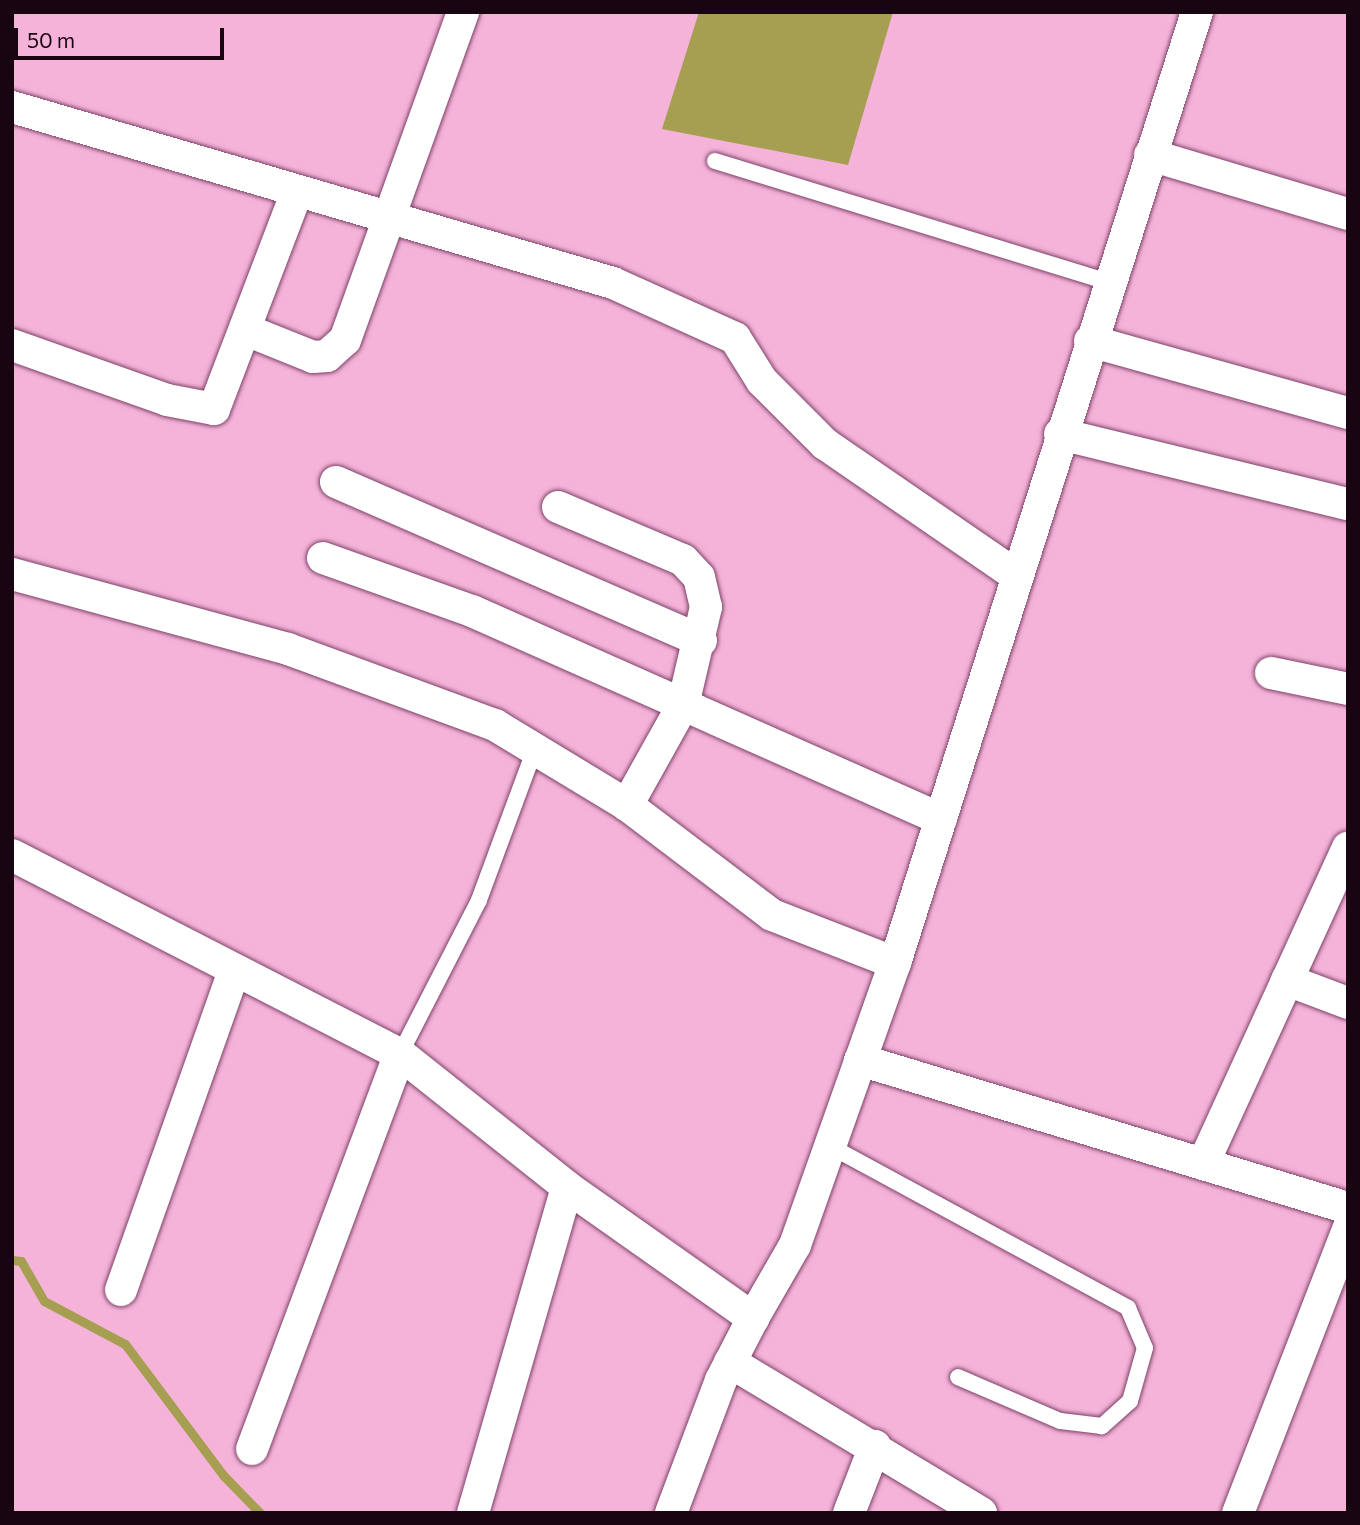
<!DOCTYPE html>
<html>
<head>
<meta charset="utf-8">
<style>
  body { margin:0 }
  #map { position:relative; width:1360px; height:1525px; overflow:hidden; background:#f6b3da; font-family:Commissioner,sans-serif }
  div>[style] { position:absolute }
  .water>* { inset:0; background:#a69e50 }
  .stream>* { height:9px; margin:-4.5px; padding:0 4.5px; transform-origin:4.5px; border-radius:4.5px; background:#a69e50 }
  .roads { filter:drop-shadow(0 0 2px #7d4367) drop-shadow(0 0 2px #7d4367) }
  .lane>* { height:16px; margin:-8px; padding:0 8px; transform-origin:8px; border-radius:8px; background:#fff }
  .street>* { height:32px; margin:-16px; padding:0 16px; transform-origin:16px; border-radius:16px; background:#fff }
  span { translate:-50% -50%; white-space:nowrap; text-align:center; line-height:1.15; -webkit-text-stroke:5px #f6b3da; paint-order:stroke }
  .frame { position:absolute; inset:0; border:14px solid #190411; pointer-events:none }
  .scale { position:absolute; left:14px; top:28px; width:210px; height:32px; box-sizing:border-box; border:4px solid #190411; border-top:0; padding-left:9px; font-size:21px; line-height:24px; white-space:nowrap; color:#190411; -webkit-text-stroke:5px #f6b3da; paint-order:stroke }
</style>
</head>
<body>
<div id="map">
  <div class="water">
    <i style="clip-path:polygon(699px 12px,893px 12px,848px 165px,662px 129px)"></i>
  </div>
  <div class="stream">
    <i style="left:12px;top:1260px;width:9px;rotate:6deg"></i>
    <i style="left:21px;top:1261px;width:46px;rotate:60.1deg"></i>
    <i style="left:44px;top:1301px;width:92px;rotate:28deg"></i>
    <i style="left:125px;top:1344px;width:164px;rotate:53.2deg"></i>
    <i style="left:223px;top:1475px;width:53px;rotate:45.8deg"></i>
  </div>
  <div class="roads">
    <div class="lane">
      <i style="left:715px;top:161px;width:412px;rotate:17.1deg"></i>
      <i style="left:400px;top:1054px;width:173px;rotate:-62.8deg"></i>
      <i style="left:479px;top:900px;width:161px;rotate:-69.7deg"></i>
      <i style="left:830px;top:1146px;width:339px;rotate:28.5deg"></i>
      <i style="left:1128px;top:1308px;width:43px;rotate:67deg"></i>
      <i style="left:1145px;top:1348px;width:55px;rotate:105.8deg"></i>
      <i style="left:1130px;top:1401px;width:38px;rotate:138deg"></i>
      <i style="left:1102px;top:1426px;width:42px;rotate:-173.2deg"></i>
      <i style="left:1060px;top:1421px;width:111px;rotate:-156.7deg"></i>
    </div>
    <div class="street">
      <i style="left:12px;top:107px;width:626px;rotate:16.32deg"></i>
      <i style="left:613px;top:283px;width:134px;rotate:24.3deg"></i>
      <i style="left:735px;top:338px;width:51px;rotate:57.9deg"></i>
      <i style="left:762px;top:381px;width:89px;rotate:45deg"></i>
      <i style="left:825px;top:444px;width:229px;rotate:34.5deg"></i>
      <i style="left:1150px;top:155px;width:207px;rotate:16.6deg"></i>
      <i style="left:246px;top:330px;width:72px;rotate:21.9deg"></i>
      <i style="left:313px;top:357px;width:14px;rotate:-4deg"></i>
      <i style="left:327px;top:356px;width:24px;rotate:-42deg"></i>
      <i style="left:345px;top:340px;width:349px;rotate:-70.2deg"></i>
      <i style="left:1090px;top:341px;width:268px;rotate:15.6deg"></i>
      <i style="left:12px;top:345px;width:164px;rotate:19.5deg"></i>
      <i style="left:167px;top:400px;width:48px;rotate:10.8deg"></i>
      <i style="left:214px;top:409px;width:232px;rotate:-69.1deg"></i>
      <i style="left:1060px;top:434px;width:296px;rotate:13.7deg"></i>
      <i style="left:336px;top:482px;width:398px;rotate:23.5deg"></i>
      <i style="left:558px;top:507px;width:136px;rotate:23deg"></i>
      <i style="left:683px;top:560px;width:23px;rotate:47deg"></i>
      <i style="left:699px;top:577px;width:31px;rotate:77deg"></i>
      <i style="left:706px;top:607px;width:101px;rotate:103.2deg"></i>
      <i style="left:683px;top:705px;width:115px;rotate:119.2deg"></i>
      <i style="left:627px;top:805px;width:182px;rotate:37.2deg"></i>
      <i style="left:772px;top:915px;width:132px;rotate:21.3deg"></i>
      <i style="left:323px;top:558px;width:158px;rotate:19.6deg"></i>
      <i style="left:472px;top:611px;width:513px;rotate:23.92deg"></i>
      <i style="left:12px;top:574px;width:286px;rotate:15.2deg"></i>
      <i style="left:288px;top:649px;width:221px;rotate:20.2deg"></i>
      <i style="left:495px;top:725px;width:154px;rotate:31.2deg"></i>
      <i style="left:1271px;top:673px;width:79px;rotate:11.7deg"></i>
      <i style="left:12px;top:855px;width:436px;rotate:27.2deg"></i>
      <i style="left:400px;top:1054px;width:213px;rotate:38.5deg"></i>
      <i style="left:567px;top:1187px;width:228px;rotate:35.2deg"></i>
      <i style="left:753px;top:1318px;width:84px;rotate:-60.1deg"></i>
      <i style="left:795px;top:1245px;width:299px;rotate:-70.5deg"></i>
      <i style="left:895px;top:963px;width:998px;rotate:-72.38deg"></i>
      <i style="left:1287px;top:980px;width:65px;rotate:20.7deg"></i>
      <i style="left:860px;top:1060px;width:510px;rotate:16.87deg"></i>
      <i style="left:1203px;top:1164px;width:348px;rotate:-65.4deg"></i>
      <i style="left:121px;top:1290px;width:338px;rotate:-70.5deg"></i>
      <i style="left:730px;top:1362px;width:293px;rotate:31deg"></i>
      <i style="left:252px;top:1449px;width:422px;rotate:-69.5deg"></i>
      <i style="left:473px;top:1513px;width:339px;rotate:-73.9deg"></i>
      <i style="left:671px;top:1513px;width:142px;rotate:-69.4deg"></i>
      <i style="left:721px;top:1380px;width:70px;rotate:-62.7deg"></i>
      <i style="left:849px;top:1513px;width:72px;rotate:-68.8deg"></i>
      <i style="left:1238px;top:1513px;width:305px;rotate:-68.8deg"></i>
    </div>
  </div>
  <div class="frame"></div>
  <div class="scale">50 m</div>
</div>
</body>
</html>
